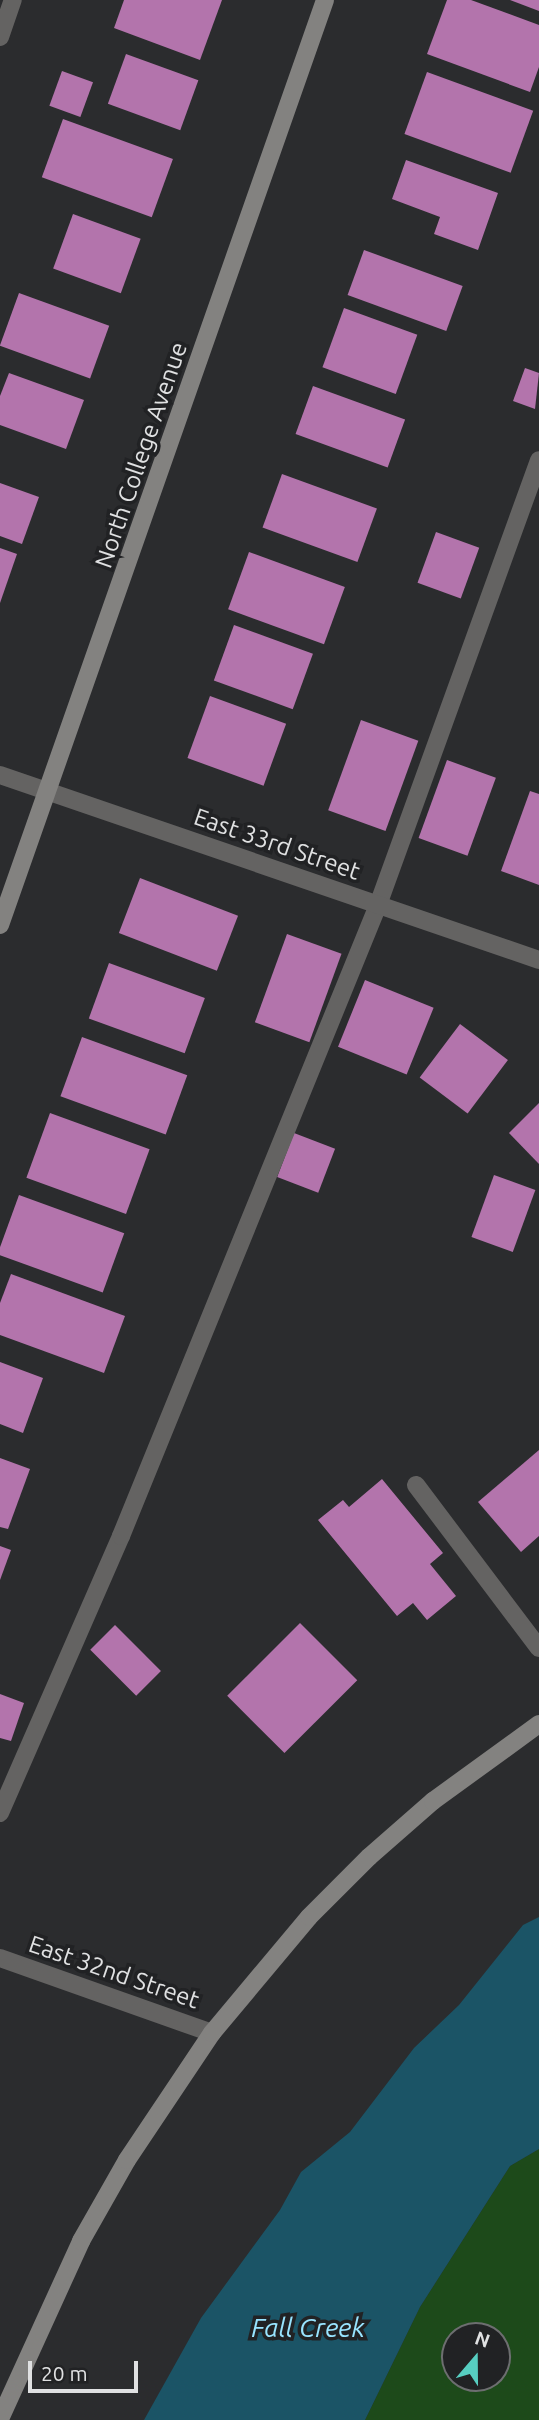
<!DOCTYPE html>
<html>
<head>
<meta charset="utf-8">
<style>
  body { margin:0 }
  #map { position:relative; width:539px; height:2420px; overflow:hidden; background:#2b2c2e; font-family:Ubuntu,sans-serif }
  div>[style] { position:absolute }
  .green>* { inset:0; background:#1d4a1a }
  .water>* { inset:0; background:#1b5466 }
  .building>* { inset:0; background:#b374ac; transform-origin:0 0 }
  .lane>* { height:18px; margin:-9px; padding:0 9px; transform-origin:9px; border-radius:9px; background:#646362 }
  .street>* { height:18px; margin:-9px; padding:0 9px; transform-origin:9px; border-radius:9px; background:#646362 }
  .secondary>* { height:18px; margin:-9px; padding:0 9px; transform-origin:9px; border-radius:9px; background:#838280 }
  span { translate:-50% -50%; white-space:nowrap; text-align:center; line-height:1.15; -webkit-text-stroke:7px #212224; paint-order:stroke }
  .street-label { font-size:24px; color:#e0e1e2 }
  .water-label { font-size:26px; color:#98e4ff; font-style:italic }
  .north { position:absolute; left:441px; top:2322px; width:70px; height:70px; box-sizing:border-box; background:#212224; border:2px solid #6d6e70; border-radius:50%; rotate:20deg; font-size:19px; font-weight:700; line-height:28px; text-align:center; color:#e0e1e2 }
  .north::after { content:''; display:block; margin:auto; width:24px; height:32px; background:#57cec1; clip-path:polygon(50% 0,100% 100%,50% 72%,0 100%) }
  .scale { position:absolute; left:28px; top:2361px; width:110px; height:32px; box-sizing:border-box; border:4px solid #e0e1e2; border-top:0; padding-left:9px; font-size:21px; line-height:24px; white-space:nowrap; color:#e0e1e2; -webkit-text-stroke:5px #212224; paint-order:stroke }
</style>
</head>
<body>
<div id="map">
  <div class="green">
    <i style="clip-path:polygon(evenodd,539px 2149px,539px 2420px,365px 2420px,420px 2307px,510px 2166px,539px 2149px,455px 2336px,497px 2336px,497px 2378px,455px 2378px,455px 2336px)"></i>
  </div>
  <div class="water">
    <i style="clip-path:polygon(539px 1917px,539px 2149px,510px 2166px,420px 2307px,365px 2420px,144px 2420px,201px 2318px,280px 2210px,301px 2172px,350px 2132px,414px 2048px,459px 2005px,523px 1925px)"></i>
  </div>
  <div class="building">
    <i style="clip-path:polygon(124px 0,222px 0,200px 60px,114px 28px)"></i>
    <i style="clip-path:polygon(447px 0,471px 0,539px 25px,539px 67px,530px 92px,427px 54px)"></i>
    <i style="clip-path:polygon(510px 0,539px 0,539px 11px)"></i>
    <i style="left:126px;top:54px;width:77px;height:53px;rotate:20deg"></i>
    <i style="left:62px;top:71px;width:33px;height:37px;rotate:20deg"></i>
    <i style="left:427px;top:72px;width:113px;height:66px;rotate:20deg"></i>
    <i style="left:63px;top:119px;width:117px;height:62px;rotate:20deg"></i>
    <i style="clip-path:polygon(406px 160px,498px 193px,478px 250px,434px 234px,440px 217px,392px 199px)"></i>
    <i style="left:73px;top:214px;width:72px;height:58px;rotate:20deg"></i>
    <i style="left:364px;top:250px;width:105px;height:48px;rotate:20deg"></i>
    <i style="left:19px;top:293px;width:96px;height:56px;rotate:20deg"></i>
    <i style="left:344px;top:308px;width:78px;height:63px;rotate:20deg"></i>
    <i style="clip-path:polygon(525px 368px,539px 373px,535px 409px,513px 401px)"></i>
    <i style="clip-path:polygon(9px 373px,84px 400px,66px 449px,0 425px,0 396px)"></i>
    <i style="left:313px;top:386px;width:98px;height:51px;rotate:20deg"></i>
    <i style="left:282px;top:474px;width:101px;height:57px;rotate:20deg"></i>
    <i style="clip-path:polygon(0 483px,39px 497px,22px 544px,0 536px)"></i>
    <i style="left:436px;top:532px;width:46px;height:54px;rotate:20deg"></i>
    <i style="clip-path:polygon(0 548px,17px 554px,0 603px)"></i>
    <i style="left:249px;top:552px;width:102px;height:61px;rotate:20deg"></i>
    <i style="left:234px;top:625px;width:84px;height:59px;rotate:20deg"></i>
    <i style="left:210px;top:696px;width:81px;height:66px;rotate:20deg"></i>
    <i style="left:361px;top:720px;width:61px;height:96px;rotate:20deg"></i>
    <i style="left:447px;top:760px;width:52px;height:83px;rotate:20deg"></i>
    <i style="clip-path:polygon(530px 791px,539px 794px,539px 885px,501px 871px)"></i>
    <i style="left:140px;top:878px;width:105px;height:59px;rotate:21deg"></i>
    <i style="left:287px;top:934px;width:58px;height:94px;rotate:20deg"></i>
    <i style="left:109px;top:963px;width:102px;height:59px;rotate:20deg"></i>
    <i style="left:365px;top:980px;width:74px;height:72px;rotate:22deg"></i>
    <i style="left:460px;top:1024px;width:60px;height:67px;rotate:37deg"></i>
    <i style="left:82px;top:1037px;width:112px;height:63px;rotate:20deg"></i>
    <i style="clip-path:polygon(539px 1103px,539px 1164px,509px 1133px)"></i>
    <i style="left:50px;top:1113px;width:106px;height:69px;rotate:20deg"></i>
    <i style="left:294px;top:1133px;width:44px;height:47px;rotate:21deg"></i>
    <i style="left:494px;top:1175px;width:44px;height:66px;rotate:20deg"></i>
    <i style="left:19px;top:1195px;width:112px;height:63px;rotate:20deg"></i>
    <i style="clip-path:polygon(11px 1274px,125px 1316px,104px 1373px,0 1335px,0 1303px)"></i>
    <i style="clip-path:polygon(0 1362px,43px 1378px,23px 1433px,0 1424px)"></i>
    <i style="clip-path:polygon(539px 1450px,539px 1536px,521px 1552px,478px 1502px)"></i>
    <i style="clip-path:polygon(0 1458px,30px 1469px,8px 1529px,0 1527px)"></i>
    <i style="clip-path:polygon(382px 1479px,443px 1553px,430px 1564px,456px 1596px,427px 1620px,413px 1603px,397px 1616px,318px 1520px,343px 1500px,349px 1507px)"></i>
    <i style="clip-path:polygon(0 1546px,11px 1550px,0 1580px)"></i>
    <i style="left:300px;top:1623px;width:81px;height:103px;rotate:45deg"></i>
    <i style="left:115px;top:1625px;width:65px;height:35px;rotate:45deg"></i>
    <i style="clip-path:polygon(0 1694px,24px 1703px,11px 1741px,0 1738px)"></i>
  </div>
  <div class="lane">
    <i style="left:0;top:37px;width:39px;rotate:-71deg"></i>
    <i style="left:416px;top:1485px;width:204px;rotate:53deg"></i>
    <i style="left:0;top:1813px;width:302px;rotate:-66.4deg"></i>
    <i style="left:121px;top:1536px;width:681px;rotate:-67.84deg"></i>
    <i style="left:378px;top:905px;width:473px;rotate:-70.1deg"></i>
  </div>
  <div class="street">
    <i style="left:0;top:775px;width:570px;rotate:18.94deg"></i>
    <i style="left:0;top:1958px;width:225px;rotate:19.5deg"></i>
  </div>
  <div class="secondary">
    <i style="left:0;top:925px;width:980px;rotate:-70.64deg"></i>
    <i style="left:0;top:2419px;width:196px;rotate:-65.5deg"></i>
    <i style="left:81px;top:2241px;width:93px;rotate:-60.4deg"></i>
    <i style="left:127px;top:2160px;width:153px;rotate:-56.2deg"></i>
    <i style="left:212px;top:2033px;width:151px;rotate:-50.1deg"></i>
    <i style="left:309px;top:1917px;width:85px;rotate:-45deg"></i>
    <i style="left:369px;top:1857px;width:85px;rotate:-41.2deg"></i>
    <i style="left:433px;top:1801px;width:131px;rotate:-36deg"></i>
  </div>
  <div class="street-label">
    <span style="left:141px;top:455px;rotate:-71deg">North College Avenue</span>
    <span style="left:277px;top:844px;rotate:19deg">East 33rd Street</span>
    <span style="left:114px;top:1972px;rotate:19deg">East 32nd Street</span>
  </div>
  <div class="water-label">
    <span style="left:308px;top:2328px">Fall Creek</span>
  </div>
  <div class="north">N</div>
  <div class="scale">20 m</div>
</div>
</body>
</html>
